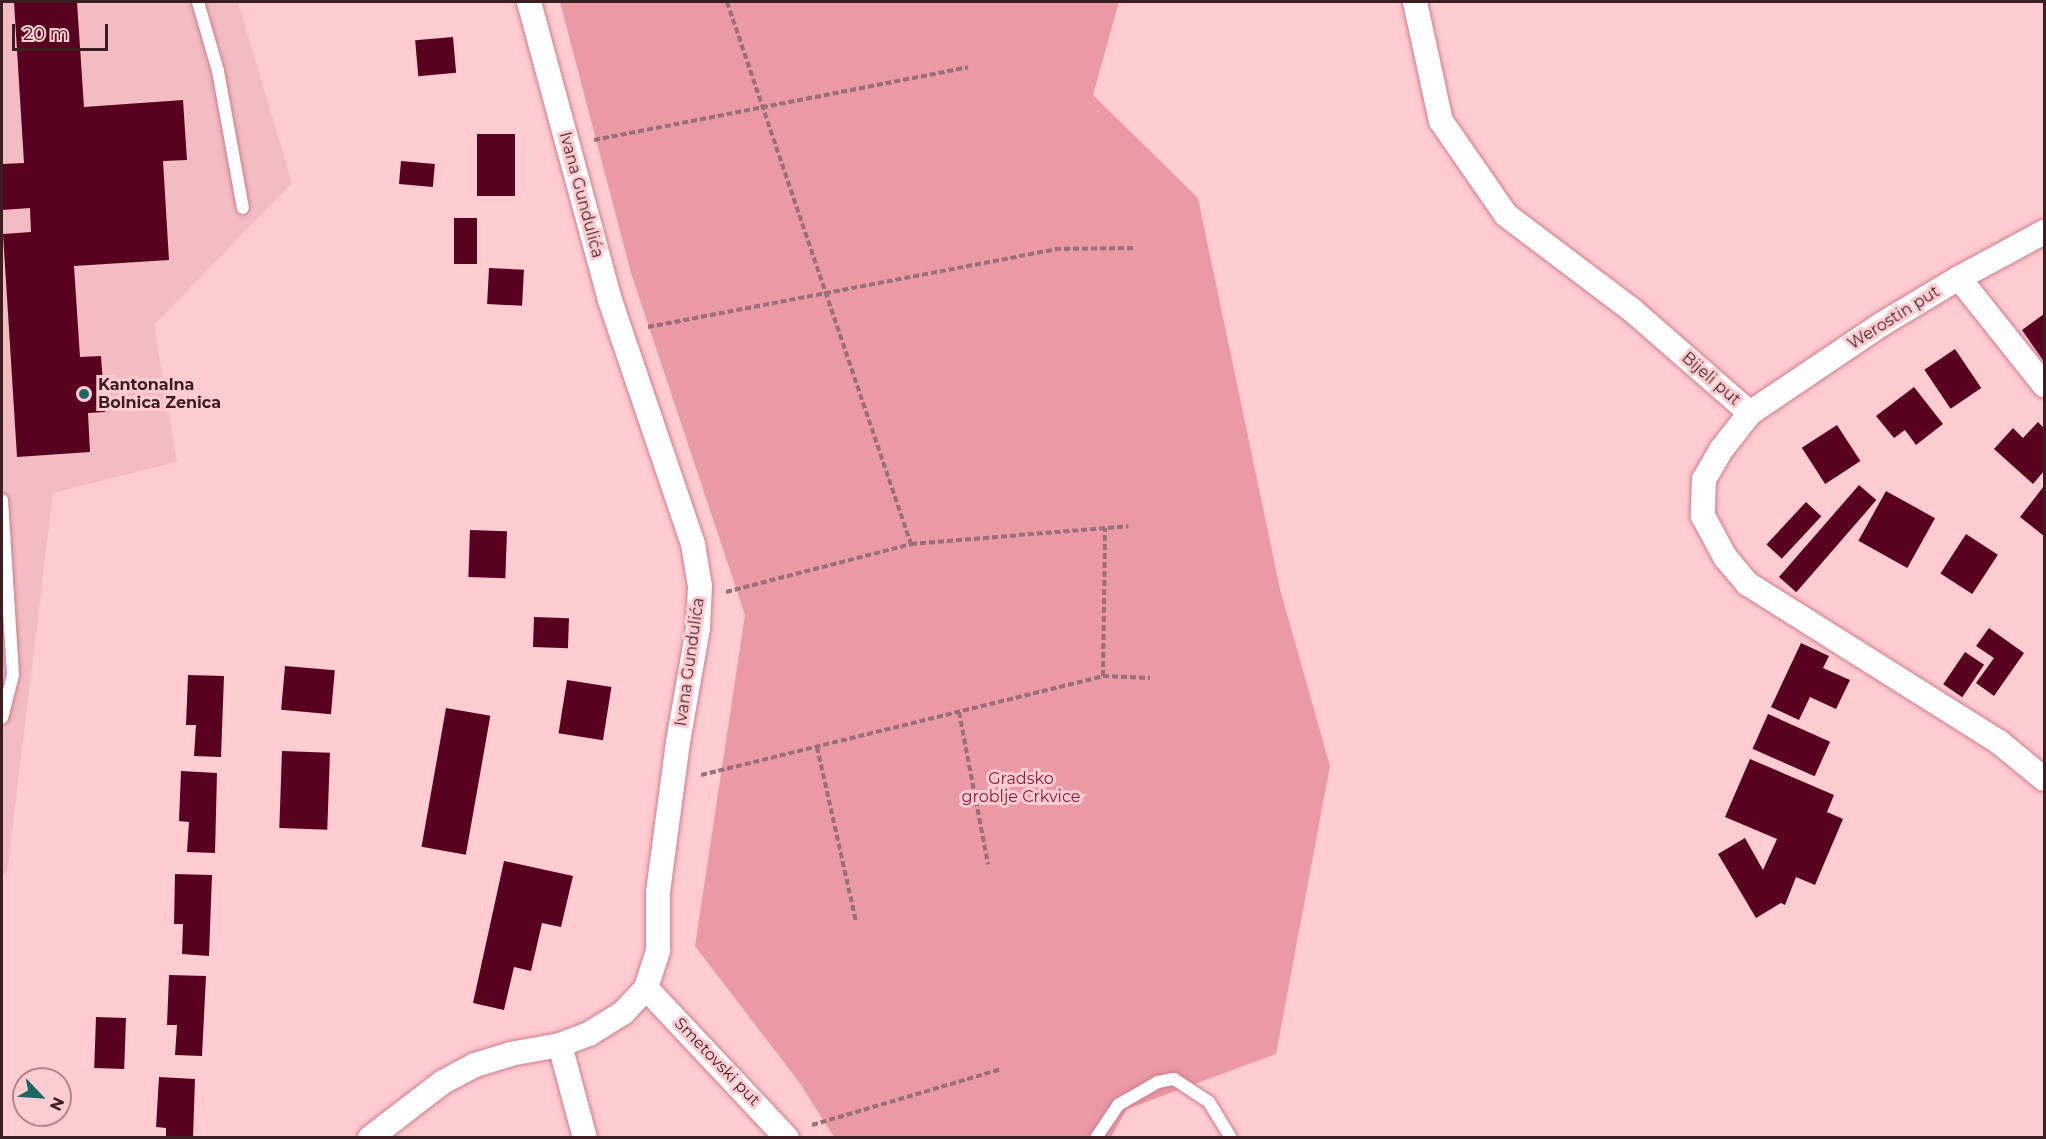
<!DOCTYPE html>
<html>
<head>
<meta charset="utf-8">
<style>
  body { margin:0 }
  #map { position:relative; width:2046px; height:1139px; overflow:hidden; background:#ffccd2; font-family:Montserrat,sans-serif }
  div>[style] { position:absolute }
  .built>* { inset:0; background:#f3bcc3 }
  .green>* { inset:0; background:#eb99a5 }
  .building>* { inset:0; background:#590220; transform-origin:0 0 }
  .path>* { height:4px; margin-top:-2px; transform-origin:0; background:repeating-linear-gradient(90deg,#997076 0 6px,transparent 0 9px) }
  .roads { filter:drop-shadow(0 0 2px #cd7f8b) drop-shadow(0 0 2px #cd7f8b) }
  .service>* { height:12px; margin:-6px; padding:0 6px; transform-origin:6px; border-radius:6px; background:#fff }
  .minor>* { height:24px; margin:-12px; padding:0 12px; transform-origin:12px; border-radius:12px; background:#fff }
  .dots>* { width:16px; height:16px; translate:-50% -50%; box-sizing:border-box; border:3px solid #ffccd2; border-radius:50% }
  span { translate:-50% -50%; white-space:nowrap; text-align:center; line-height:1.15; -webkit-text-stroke:6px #ffccd2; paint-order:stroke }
  .street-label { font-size:16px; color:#3c1d22 }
  .poi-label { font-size:16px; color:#3c1d22; font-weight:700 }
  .left { translate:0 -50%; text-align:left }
  .park-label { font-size:16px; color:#871e3b }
  .frame { position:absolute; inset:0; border:3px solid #3c1d22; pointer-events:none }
  .north { position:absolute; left:12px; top:1067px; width:60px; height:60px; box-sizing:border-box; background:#ffccd2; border:2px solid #b1868c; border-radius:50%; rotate:115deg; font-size:16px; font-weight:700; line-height:24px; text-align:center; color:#3c1d22 }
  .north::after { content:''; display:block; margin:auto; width:21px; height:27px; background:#1a6763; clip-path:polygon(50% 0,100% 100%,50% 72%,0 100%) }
  .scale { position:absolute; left:12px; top:24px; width:96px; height:27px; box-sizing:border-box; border:3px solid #3c1d22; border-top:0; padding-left:8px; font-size:18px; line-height:21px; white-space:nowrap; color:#3c1d22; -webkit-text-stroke:4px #ffccd2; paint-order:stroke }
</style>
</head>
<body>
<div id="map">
  <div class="built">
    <i style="clip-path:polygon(2px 2px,238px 2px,292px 183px,154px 325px,177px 462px,53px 493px,7px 874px,2px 875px)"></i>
  </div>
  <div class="green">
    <i style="clip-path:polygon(560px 2px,1119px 2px,1093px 95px,1198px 198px,1280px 589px,1330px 766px,1276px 1054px,1127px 1109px,1111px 1137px,834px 1137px,799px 1082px,695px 946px,745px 615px,631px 273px)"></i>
  </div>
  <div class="building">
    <i style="clip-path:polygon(14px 2px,77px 2px,84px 107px,183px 100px,187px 160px,163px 161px,169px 260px,74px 266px,80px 357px,101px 356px,105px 412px,88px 413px,90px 452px,17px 457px,3px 234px,31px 232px,30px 208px,2px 210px,2px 164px,24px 163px)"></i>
    <i style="left:453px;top:37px;width:36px;height:38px;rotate:85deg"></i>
    <i style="left:477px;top:134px;width:38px;height:62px"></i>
    <i style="left:401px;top:161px;width:34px;height:23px;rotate:5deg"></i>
    <i style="left:454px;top:218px;width:23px;height:46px"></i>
    <i style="left:489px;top:268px;width:35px;height:36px;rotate:3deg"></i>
    <i style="clip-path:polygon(2044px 314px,2044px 362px,2022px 330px)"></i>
    <i style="left:1955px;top:349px;width:47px;height:37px;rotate:56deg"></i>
    <i style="clip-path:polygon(1914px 387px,1943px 424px,1916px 445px,1905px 430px,1894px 438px,1876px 416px)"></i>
    <i style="clip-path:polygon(2038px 422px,2044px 428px,2044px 471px,2033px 484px,1994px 449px,2013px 428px,2023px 438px)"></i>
    <i style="left:1837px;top:425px;width:43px;height:42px;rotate:57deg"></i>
    <i style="left:1859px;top:485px;width:23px;height:122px;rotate:41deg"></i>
    <i style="clip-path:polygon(2044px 486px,2044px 536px,2020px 517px)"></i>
    <i style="left:1886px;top:491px;width:56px;height:57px;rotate:29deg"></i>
    <i style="left:1806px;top:502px;width:21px;height:58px;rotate:43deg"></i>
    <i style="left:470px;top:530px;width:37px;height:47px;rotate:2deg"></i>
    <i style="left:1966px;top:534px;width:38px;height:47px;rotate:33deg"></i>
    <i style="left:534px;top:617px;width:35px;height:30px;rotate:2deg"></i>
    <i style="clip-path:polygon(1989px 628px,2024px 653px,1994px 696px,1976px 683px,1994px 658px,1976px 646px)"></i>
    <i style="clip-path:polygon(1801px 643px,1829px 656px,1823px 668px,1850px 680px,1836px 709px,1810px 697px,1799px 720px,1771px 707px)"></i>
    <i style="left:1965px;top:652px;width:23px;height:39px;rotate:34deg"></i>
    <i style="left:285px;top:666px;width:50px;height:44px;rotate:5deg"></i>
    <i style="clip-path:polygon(188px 675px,224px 676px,221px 757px,194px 756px,196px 725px,186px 725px)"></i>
    <i style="left:567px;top:680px;width:45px;height:54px;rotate:9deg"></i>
    <i style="left:446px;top:708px;width:45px;height:141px;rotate:10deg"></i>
    <i style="left:1768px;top:714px;width:68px;height:38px;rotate:24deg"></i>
    <i style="left:282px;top:751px;width:48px;height:77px;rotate:2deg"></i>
    <i style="clip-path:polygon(1750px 759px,1834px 795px,1827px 812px,1843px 819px,1815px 885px,1796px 877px,1785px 905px,1781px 903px,1756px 918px,1718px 854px,1745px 838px,1763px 870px,1777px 839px,1725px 817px)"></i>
    <i style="clip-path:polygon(181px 771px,217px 773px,215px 853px,187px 852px,189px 822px,179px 821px)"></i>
    <i style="clip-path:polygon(504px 861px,573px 876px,561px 927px,542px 923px,531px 971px,514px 967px,504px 1010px,473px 1003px)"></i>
    <i style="clip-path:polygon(175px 874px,212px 875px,209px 956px,182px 954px,183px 924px,174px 924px)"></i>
    <i style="clip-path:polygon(169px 975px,206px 976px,202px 1056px,175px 1055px,177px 1025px,167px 1025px)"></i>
    <i style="left:96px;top:1017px;width:30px;height:51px;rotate:2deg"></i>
    <i style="clip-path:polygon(159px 1077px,195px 1079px,193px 1138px,166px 1138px,166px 1128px,156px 1127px)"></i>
  </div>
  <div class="path">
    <i style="left:727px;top:2px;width:572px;rotate:71.25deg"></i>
    <i style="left:594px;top:140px;width:381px;rotate:-11deg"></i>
    <i style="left:648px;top:327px;width:414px;rotate:-10.8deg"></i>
    <i style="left:1055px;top:249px;width:80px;rotate:-0.7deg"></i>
    <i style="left:726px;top:592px;width:191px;rotate:-14.5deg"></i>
    <i style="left:911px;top:544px;width:218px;rotate:-4.7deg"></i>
    <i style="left:1103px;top:676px;width:148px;rotate:-89.2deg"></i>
    <i style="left:959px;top:712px;width:155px;rotate:79.2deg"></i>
    <i style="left:817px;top:747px;width:178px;rotate:77.4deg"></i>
    <i style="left:701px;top:775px;width:414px;rotate:-13.8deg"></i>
    <i style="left:1103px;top:676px;width:47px;rotate:2.4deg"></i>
    <i style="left:812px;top:1125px;width:197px;rotate:-16.5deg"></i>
  </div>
  <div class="roads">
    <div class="service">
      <i style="left:198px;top:2px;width:72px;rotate:73.8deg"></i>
      <i style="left:218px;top:71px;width:139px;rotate:79.7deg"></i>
      <i style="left:2px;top:500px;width:175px;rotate:86.4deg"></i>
      <i style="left:13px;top:675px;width:44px;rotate:104.3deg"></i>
      <i style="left:1096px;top:1138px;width:40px;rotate:-56deg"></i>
      <i style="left:1118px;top:1105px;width:46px;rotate:-29.9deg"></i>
      <i style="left:1158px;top:1082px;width:16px;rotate:-11deg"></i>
      <i style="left:1174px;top:1079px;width:42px;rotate:33.3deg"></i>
      <i style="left:1209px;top:1102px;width:42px;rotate:58.6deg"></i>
    </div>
    <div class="minor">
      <i style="left:1415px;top:2px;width:122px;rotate:77.7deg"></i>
      <i style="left:1441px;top:121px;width:114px;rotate:55.3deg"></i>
      <i style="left:1506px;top:215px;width:158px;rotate:37deg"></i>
      <i style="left:1632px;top:310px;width:157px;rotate:41.1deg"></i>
      <i style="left:1750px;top:413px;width:47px;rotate:128.1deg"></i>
      <i style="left:1721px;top:450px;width:34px;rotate:120deg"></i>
      <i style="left:1704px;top:479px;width:37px;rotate:92deg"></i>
      <i style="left:1703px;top:516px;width:47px;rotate:61.8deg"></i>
      <i style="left:1725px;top:557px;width:35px;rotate:50deg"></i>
      <i style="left:1748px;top:584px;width:297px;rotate:32.2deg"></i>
      <i style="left:1999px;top:742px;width:58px;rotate:39.4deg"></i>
      <i style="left:1959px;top:278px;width:137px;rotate:51.5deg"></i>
      <i style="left:1750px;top:413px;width:159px;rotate:-34deg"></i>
      <i style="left:1882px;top:324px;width:90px;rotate:-30.9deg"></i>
      <i style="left:1959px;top:278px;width:97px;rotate:-28.4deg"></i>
      <i style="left:646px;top:988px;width:206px;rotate:46.8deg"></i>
      <i style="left:560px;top:1045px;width:96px;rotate:75deg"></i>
      <i style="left:370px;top:1138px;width:92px;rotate:-37.5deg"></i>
      <i style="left:443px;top:1082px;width:36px;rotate:-28deg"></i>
      <i style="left:475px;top:1065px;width:37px;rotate:-17deg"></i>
      <i style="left:510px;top:1054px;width:51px;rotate:-10.2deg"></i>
      <i style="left:560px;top:1045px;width:31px;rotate:-21deg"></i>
      <i style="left:589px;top:1034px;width:40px;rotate:-32deg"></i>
      <i style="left:623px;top:1013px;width:34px;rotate:-47deg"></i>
      <i style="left:646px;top:988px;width:40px;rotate:-72deg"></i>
      <i style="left:658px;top:950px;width:58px;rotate:-90deg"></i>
      <i style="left:658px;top:892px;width:151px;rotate:-82.4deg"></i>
      <i style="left:678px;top:742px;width:116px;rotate:-80deg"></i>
      <i style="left:698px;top:628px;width:42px;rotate:-87.3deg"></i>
      <i style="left:700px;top:586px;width:43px;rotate:-99.5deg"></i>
      <i style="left:693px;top:544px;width:258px;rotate:-108.8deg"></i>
      <i style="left:610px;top:300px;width:309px;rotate:-105.2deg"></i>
    </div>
  </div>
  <div class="dots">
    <i style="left:84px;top:394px;background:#1a6763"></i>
  </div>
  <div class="street-label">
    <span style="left:581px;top:195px;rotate:75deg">Ivana Gundulića</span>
    <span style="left:1894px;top:318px;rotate:-32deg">Werostin put</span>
    <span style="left:1711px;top:379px;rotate:41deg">Bijeli put</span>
    <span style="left:690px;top:662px;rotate:-82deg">Ivana Gundulića</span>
    <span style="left:717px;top:1062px;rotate:46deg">Smetovski put</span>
  </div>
  <div class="poi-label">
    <span class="left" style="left:98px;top:394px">Kantonalna<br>Bolnica Zenica</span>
  </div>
  <div class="park-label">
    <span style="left:1021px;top:788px">Gradsko<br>groblje Crkvice</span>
  </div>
  <div class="frame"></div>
  <div class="north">N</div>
  <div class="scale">20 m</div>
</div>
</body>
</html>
